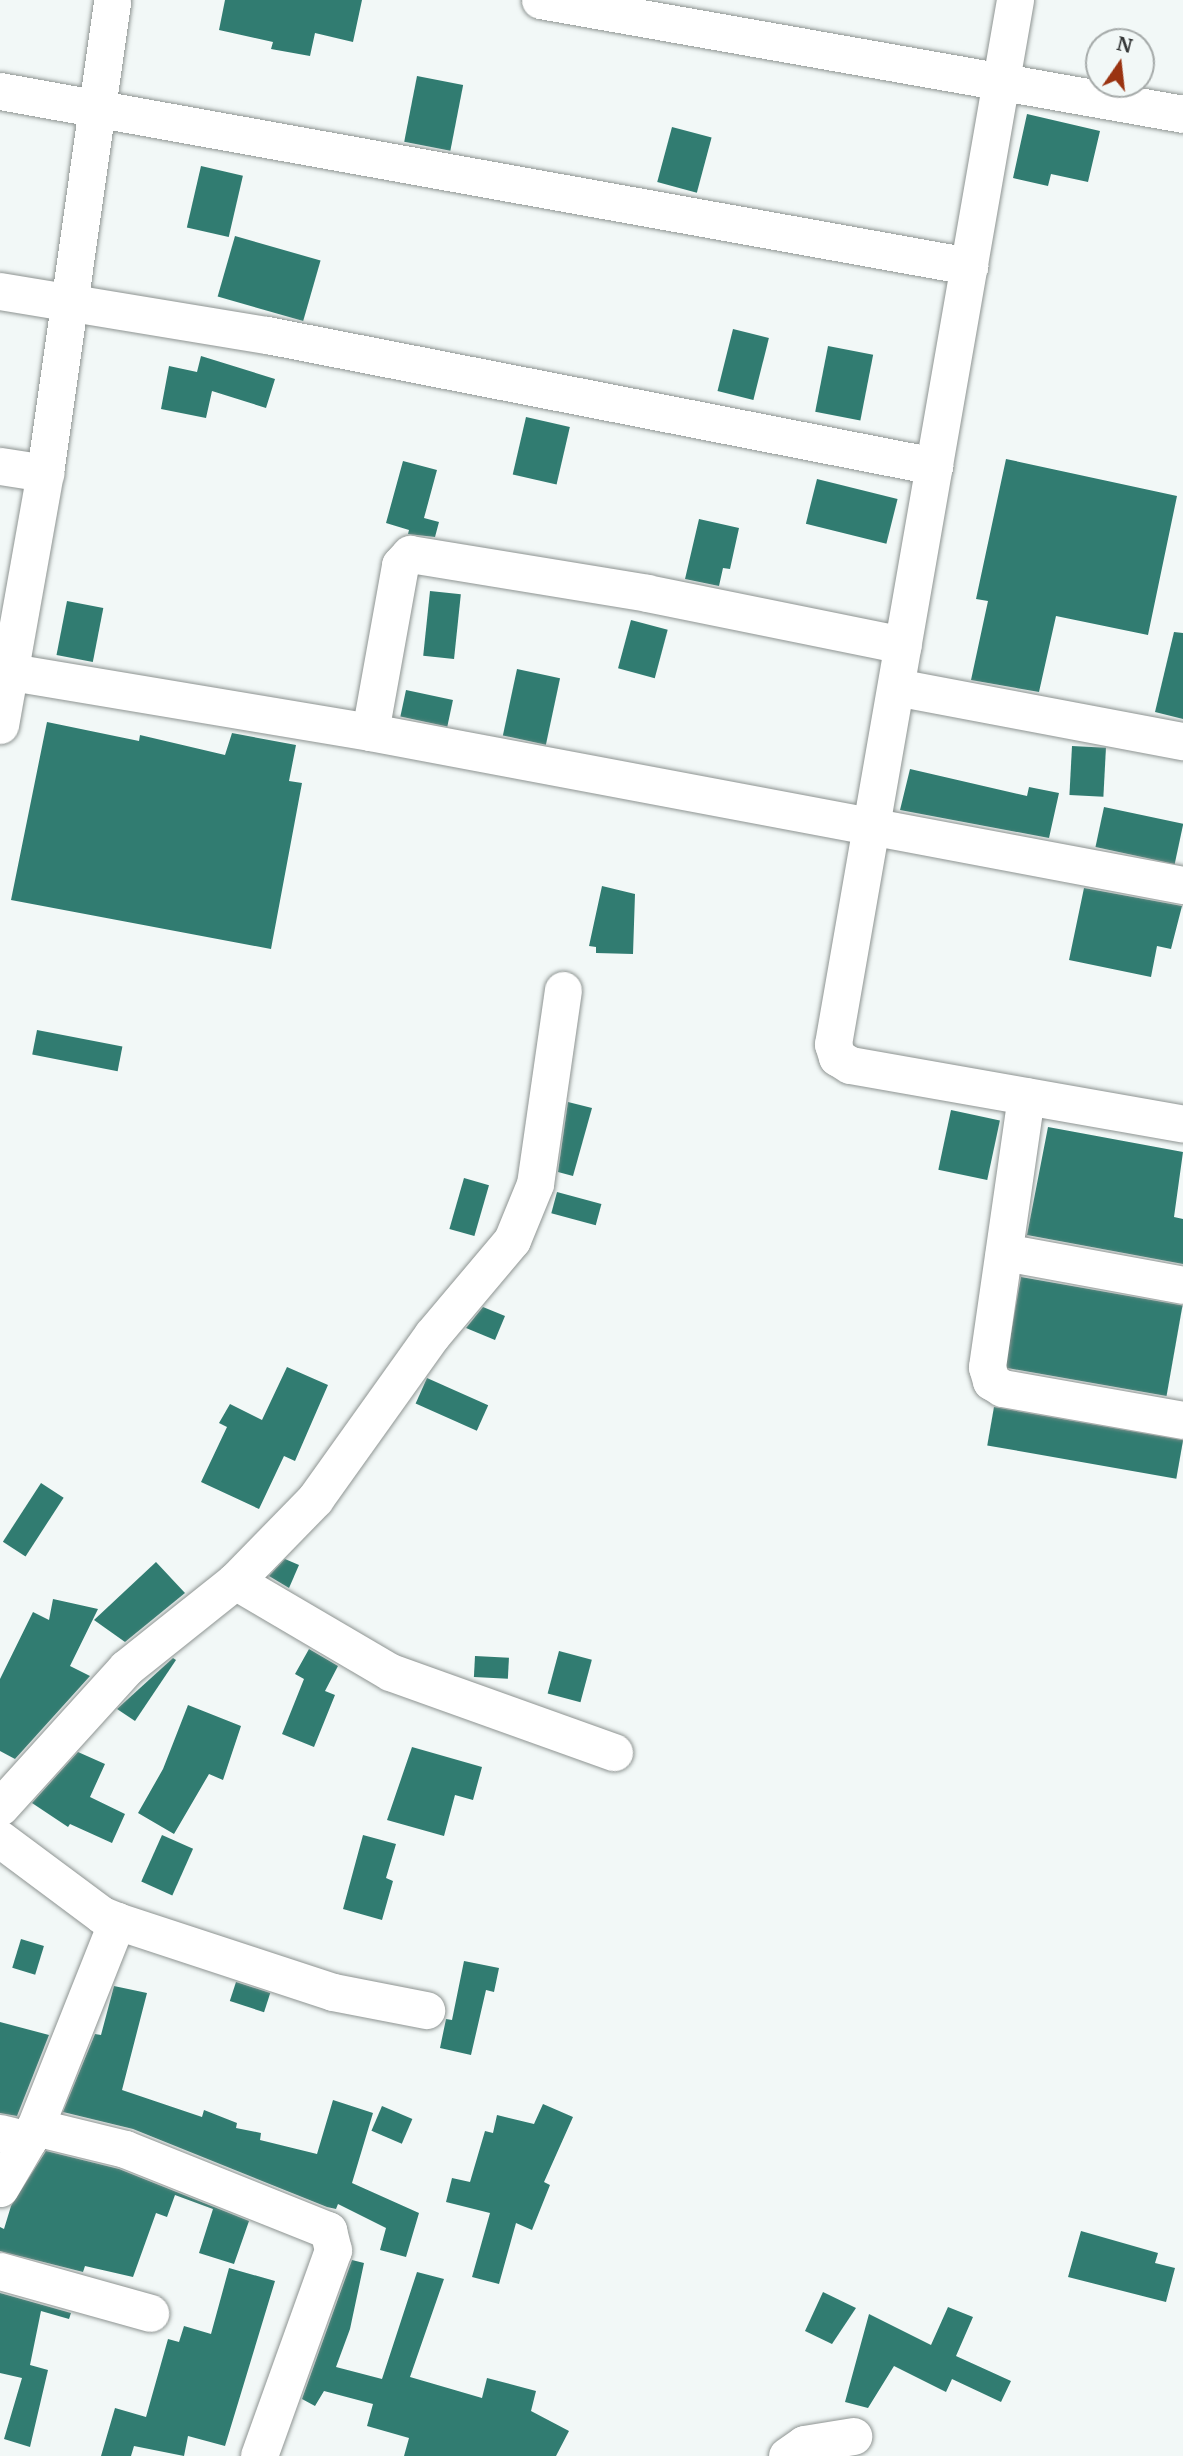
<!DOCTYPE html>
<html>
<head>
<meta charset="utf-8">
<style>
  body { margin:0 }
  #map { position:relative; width:1183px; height:2456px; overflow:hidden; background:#f2f8f7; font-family:Merriweather,serif }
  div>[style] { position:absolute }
  .building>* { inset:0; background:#317c71; transform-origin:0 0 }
  .roads { filter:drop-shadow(0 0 2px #8e9492) drop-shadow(0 0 2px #8e9492) }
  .minor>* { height:37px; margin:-18.5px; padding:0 18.5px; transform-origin:18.5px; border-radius:18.5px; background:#fff }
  span { translate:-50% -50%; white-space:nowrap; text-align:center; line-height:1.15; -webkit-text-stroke:7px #f2f8f7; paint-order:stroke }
  .north { position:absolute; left:1085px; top:28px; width:70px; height:70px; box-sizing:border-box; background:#f2f8f7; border:2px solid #a5aaa9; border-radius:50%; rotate:14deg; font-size:19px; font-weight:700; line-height:28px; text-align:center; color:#323434 }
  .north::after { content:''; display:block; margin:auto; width:24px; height:32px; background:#9a3311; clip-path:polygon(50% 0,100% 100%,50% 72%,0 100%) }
</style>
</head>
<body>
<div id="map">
  <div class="building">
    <i style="clip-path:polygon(225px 0,362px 0,353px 42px,315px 33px,310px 56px,271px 49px,273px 42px,219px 30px)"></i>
    <i style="left:417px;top:76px;width:47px;height:67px;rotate:11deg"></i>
    <i style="clip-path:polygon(1027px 114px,1100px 131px,1088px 182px,1051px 174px,1048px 186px,1013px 178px)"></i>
    <i style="left:672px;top:127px;width:41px;height:57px;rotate:15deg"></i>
    <i style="left:201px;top:166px;width:43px;height:63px;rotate:13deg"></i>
    <i style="left:235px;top:236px;width:89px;height:63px;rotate:16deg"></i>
    <i style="left:733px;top:329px;width:37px;height:64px;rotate:14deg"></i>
    <i style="left:828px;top:346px;width:46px;height:67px;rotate:11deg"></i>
    <i style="clip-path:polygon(201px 356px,275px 379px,266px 408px,212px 391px,206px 418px,161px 409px,169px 366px,197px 372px)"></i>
    <i style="left:526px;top:417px;width:45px;height:59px;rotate:13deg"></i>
    <i style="clip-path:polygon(1006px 459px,1177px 496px,1148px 635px,1056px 616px,1039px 692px,971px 680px,988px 601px,976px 599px)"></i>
    <i style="clip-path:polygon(403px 461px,437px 470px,424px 518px,439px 522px,435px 537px,408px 534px,409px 530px,386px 523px)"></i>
    <i style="left:817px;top:479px;width:83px;height:46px;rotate:14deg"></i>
    <i style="clip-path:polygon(699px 519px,739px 528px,730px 569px,723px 568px,719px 586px,685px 579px)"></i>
    <i style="left:430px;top:591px;width:31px;height:65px;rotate:6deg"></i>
    <i style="left:67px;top:601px;width:37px;height:55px;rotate:11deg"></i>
    <i style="left:631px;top:620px;width:38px;height:50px;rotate:15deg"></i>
    <i style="clip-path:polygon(1174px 632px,1183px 633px,1183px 719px,1155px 712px)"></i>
    <i style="left:517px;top:669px;width:44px;height:68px;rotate:12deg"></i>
    <i style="left:406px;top:690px;width:48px;height:27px;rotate:12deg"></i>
    <i style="clip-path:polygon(47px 722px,139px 741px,140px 735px,225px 755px,232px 733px,296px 745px,289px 781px,302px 783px,271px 949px,11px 900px)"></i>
    <i style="left:1072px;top:746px;width:34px;height:49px;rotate:3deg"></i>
    <i style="clip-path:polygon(910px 769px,1027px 796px,1029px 787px,1059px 793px,1049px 838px,900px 810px)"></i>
    <i style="left:1104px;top:807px;width:81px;height:41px;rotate:12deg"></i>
    <i style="clip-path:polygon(602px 886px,635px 894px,633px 954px,596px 953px,596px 947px,589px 946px)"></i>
    <i style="clip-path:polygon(1084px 888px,1182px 906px,1171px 949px,1157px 946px,1151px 977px,1069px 960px)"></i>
    <i style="left:37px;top:1030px;width:87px;height:25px;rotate:11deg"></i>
    <i style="clip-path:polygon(568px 1102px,592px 1108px,573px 1176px,558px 1172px)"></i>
    <i style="left:951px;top:1110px;width:50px;height:61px;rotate:12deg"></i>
    <i style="clip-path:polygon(1048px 1127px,1183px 1152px,1174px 1217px,1183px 1219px,1183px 1264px,1027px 1235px)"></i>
    <i style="left:464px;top:1178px;width:26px;height:53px;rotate:16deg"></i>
    <i style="left:557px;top:1192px;width:46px;height:22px;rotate:15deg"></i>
    <i style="left:1021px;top:1277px;width:164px;height:92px;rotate:10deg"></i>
    <i style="clip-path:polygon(483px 1307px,505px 1316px,495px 1340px,466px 1328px)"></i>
    <i style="clip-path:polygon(287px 1367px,328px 1385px,295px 1461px,284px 1456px,259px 1509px,201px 1482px,227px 1427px,219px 1423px,230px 1404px,262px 1420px)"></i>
    <i style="left:427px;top:1378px;width:67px;height:28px;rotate:24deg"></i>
    <i style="left:994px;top:1407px;width:192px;height:39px;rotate:10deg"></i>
    <i style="left:41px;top:1483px;width:27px;height:70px;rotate:33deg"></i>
    <i style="clip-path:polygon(285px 1559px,299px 1565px,289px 1588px,269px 1576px)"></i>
    <i style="clip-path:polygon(156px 1562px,185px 1593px,125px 1642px,94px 1620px)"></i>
    <i style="clip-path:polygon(53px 1599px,98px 1609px,70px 1666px,90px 1676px,15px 1759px,0 1751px,0 1679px,33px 1612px,49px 1620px)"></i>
    <i style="clip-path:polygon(309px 1649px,338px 1666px,325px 1691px,335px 1695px,314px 1747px,282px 1734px,304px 1679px,295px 1674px)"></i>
    <i style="left:559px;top:1651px;width:34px;height:44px;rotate:15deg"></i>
    <i style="left:475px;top:1656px;width:34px;height:21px;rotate:3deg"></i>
    <i style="clip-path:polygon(173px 1658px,176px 1660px,135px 1721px,117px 1709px)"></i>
    <i style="clip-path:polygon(188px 1705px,241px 1726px,223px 1780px,209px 1774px,174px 1834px,138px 1813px,163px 1769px)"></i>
    <i style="clip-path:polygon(412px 1747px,482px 1767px,473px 1800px,455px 1795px,444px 1836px,387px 1820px)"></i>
    <i style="clip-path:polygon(78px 1752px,105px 1764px,90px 1797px,125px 1814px,112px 1843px,70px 1824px,68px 1827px,32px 1803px)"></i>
    <i style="left:162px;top:1835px;width:34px;height:51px;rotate:24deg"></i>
    <i style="clip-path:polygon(363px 1835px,396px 1844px,386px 1878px,393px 1881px,382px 1920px,343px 1909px)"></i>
    <i style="left:21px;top:1939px;width:24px;height:30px;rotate:17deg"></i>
    <i style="clip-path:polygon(464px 1961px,499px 1968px,494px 1992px,486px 1990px,471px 2055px,440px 2048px,446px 2019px,452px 2020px)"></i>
    <i style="left:236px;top:1982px;width:36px;height:20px;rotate:18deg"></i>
    <i style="clip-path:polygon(114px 1986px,147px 1993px,122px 2090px,202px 2117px,204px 2110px,237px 2123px,236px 2128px,261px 2133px,260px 2140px,317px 2154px,333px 2100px,373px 2113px,352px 2183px,419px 2213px,406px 2257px,380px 2250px,386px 2228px,338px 2204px,336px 2209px,327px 2207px,133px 2129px,63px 2112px,95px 2034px,101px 2035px)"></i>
    <i style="clip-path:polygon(0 2022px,49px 2035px,17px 2116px,0 2113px)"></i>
    <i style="clip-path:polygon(543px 2104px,573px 2117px,544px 2182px,550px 2185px,532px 2230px,516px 2223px,499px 2284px,472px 2277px,490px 2213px,446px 2202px,452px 2178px,470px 2182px,485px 2131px,493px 2133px,497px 2115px,534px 2124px)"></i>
    <i style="left:382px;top:2106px;width:33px;height:27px;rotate:23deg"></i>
    <i style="clip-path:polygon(46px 2151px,119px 2169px,249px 2221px,234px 2264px,199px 2253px,213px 2209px,175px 2195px,167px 2217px,156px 2213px,133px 2277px,85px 2266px,83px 2272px,0 2251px,0 2227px,4px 2229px,11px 2206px)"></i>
    <i style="clip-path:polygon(1081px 2231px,1158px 2253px,1155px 2263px,1175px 2268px,1166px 2302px,1068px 2277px)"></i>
    <i style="clip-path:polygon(352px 2260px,364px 2263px,350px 2329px,336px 2367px,382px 2379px,417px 2272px,444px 2279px,410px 2377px,482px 2398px,487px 2378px,536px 2391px,531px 2411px,569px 2431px,556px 2456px,404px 2456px,409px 2438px,367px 2426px,373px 2404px,324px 2391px,315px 2406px,302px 2399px)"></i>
    <i style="clip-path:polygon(229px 2268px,275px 2281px,225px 2446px,188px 2436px,184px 2456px,134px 2446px,131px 2456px,101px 2456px,115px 2408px,146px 2417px,168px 2339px,179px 2342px,184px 2326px,211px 2334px)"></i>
    <i style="clip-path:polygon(823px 2292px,856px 2308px,832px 2344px,805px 2331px)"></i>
    <i style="clip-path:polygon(0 2293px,71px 2313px,69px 2319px,41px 2311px,30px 2365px,48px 2370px,30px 2447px,4px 2439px,22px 2378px,0 2373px)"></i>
    <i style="clip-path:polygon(948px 2307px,973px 2317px,956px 2356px,1011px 2381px,1001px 2402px,952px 2379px,946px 2392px,894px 2366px,868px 2408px,845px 2402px,869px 2314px,931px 2345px)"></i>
  </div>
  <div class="roads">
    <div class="minor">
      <i style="left:540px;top:0;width:653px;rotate:10.05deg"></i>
      <i style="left:1015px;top:0;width:1060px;rotate:99.89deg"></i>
      <i style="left:833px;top:1044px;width:14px;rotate:73deg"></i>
      <i style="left:837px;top:1057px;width:15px;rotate:32deg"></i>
      <i style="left:850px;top:1065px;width:338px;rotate:10deg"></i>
      <i style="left:0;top:91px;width:985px;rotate:10.24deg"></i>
      <i style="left:0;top:291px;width:271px;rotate:9.4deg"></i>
      <i style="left:267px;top:335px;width:680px;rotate:11.11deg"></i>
      <i style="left:0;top:466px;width:46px;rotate:8.8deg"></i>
      <i style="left:0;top:670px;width:375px;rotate:9.5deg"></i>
      <i style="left:370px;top:732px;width:827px;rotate:10.66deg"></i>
      <i style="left:896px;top:687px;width:292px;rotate:10.7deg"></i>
      <i style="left:0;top:725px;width:256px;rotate:-79.9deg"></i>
      <i style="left:45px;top:473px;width:478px;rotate:-81.9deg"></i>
      <i style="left:370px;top:732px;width:170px;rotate:-79.8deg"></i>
      <i style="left:400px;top:565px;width:15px;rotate:-48deg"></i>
      <i style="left:410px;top:554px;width:240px;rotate:9.3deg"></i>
      <i style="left:647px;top:593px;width:261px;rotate:11.5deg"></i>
      <i style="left:1026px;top:1096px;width:274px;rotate:98.2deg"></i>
      <i style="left:987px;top:1367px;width:15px;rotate:74deg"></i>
      <i style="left:991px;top:1381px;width:13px;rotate:32deg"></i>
      <i style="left:1002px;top:1388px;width:184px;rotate:10deg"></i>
      <i style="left:1004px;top:1252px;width:182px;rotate:10.4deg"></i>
      <i style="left:235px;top:1581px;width:180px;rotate:30.4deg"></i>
      <i style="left:390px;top:1672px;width:238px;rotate:19.7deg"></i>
      <i style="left:0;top:1807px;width:188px;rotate:-47.8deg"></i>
      <i style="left:126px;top:1668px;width:139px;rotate:-38.6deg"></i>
      <i style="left:235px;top:1581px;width:115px;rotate:-45.7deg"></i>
      <i style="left:315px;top:1499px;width:201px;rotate:-54.5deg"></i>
      <i style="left:432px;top:1335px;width:124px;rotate:-49.9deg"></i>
      <i style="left:512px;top:1240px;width:61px;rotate:-67.7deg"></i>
      <i style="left:535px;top:1184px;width:196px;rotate:-81.8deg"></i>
      <i style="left:0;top:1839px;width:127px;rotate:36.7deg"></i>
      <i style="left:102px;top:1915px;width:16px;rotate:22deg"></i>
      <i style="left:117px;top:1921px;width:227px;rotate:18.2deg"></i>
      <i style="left:333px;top:1992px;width:95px;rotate:11deg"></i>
      <i style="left:35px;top:2127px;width:222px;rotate:-68.3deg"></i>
      <i style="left:0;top:2133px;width:29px;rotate:14deg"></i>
      <i style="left:28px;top:2140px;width:15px;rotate:-62deg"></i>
      <i style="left:35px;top:2127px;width:93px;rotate:13.7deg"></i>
      <i style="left:125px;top:2149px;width:219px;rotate:21.8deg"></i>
      <i style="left:328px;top:2230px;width:21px;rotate:76deg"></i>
      <i style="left:333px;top:2250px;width:219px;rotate:109.8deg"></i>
      <i style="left:0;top:2188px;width:56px;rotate:-59.7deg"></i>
      <i style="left:0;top:2271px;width:156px;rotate:15.6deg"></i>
      <i style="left:787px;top:2456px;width:21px;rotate:-35deg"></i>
      <i style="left:804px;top:2444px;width:50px;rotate:-9.3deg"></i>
    </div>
  </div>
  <div class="north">N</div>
</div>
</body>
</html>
